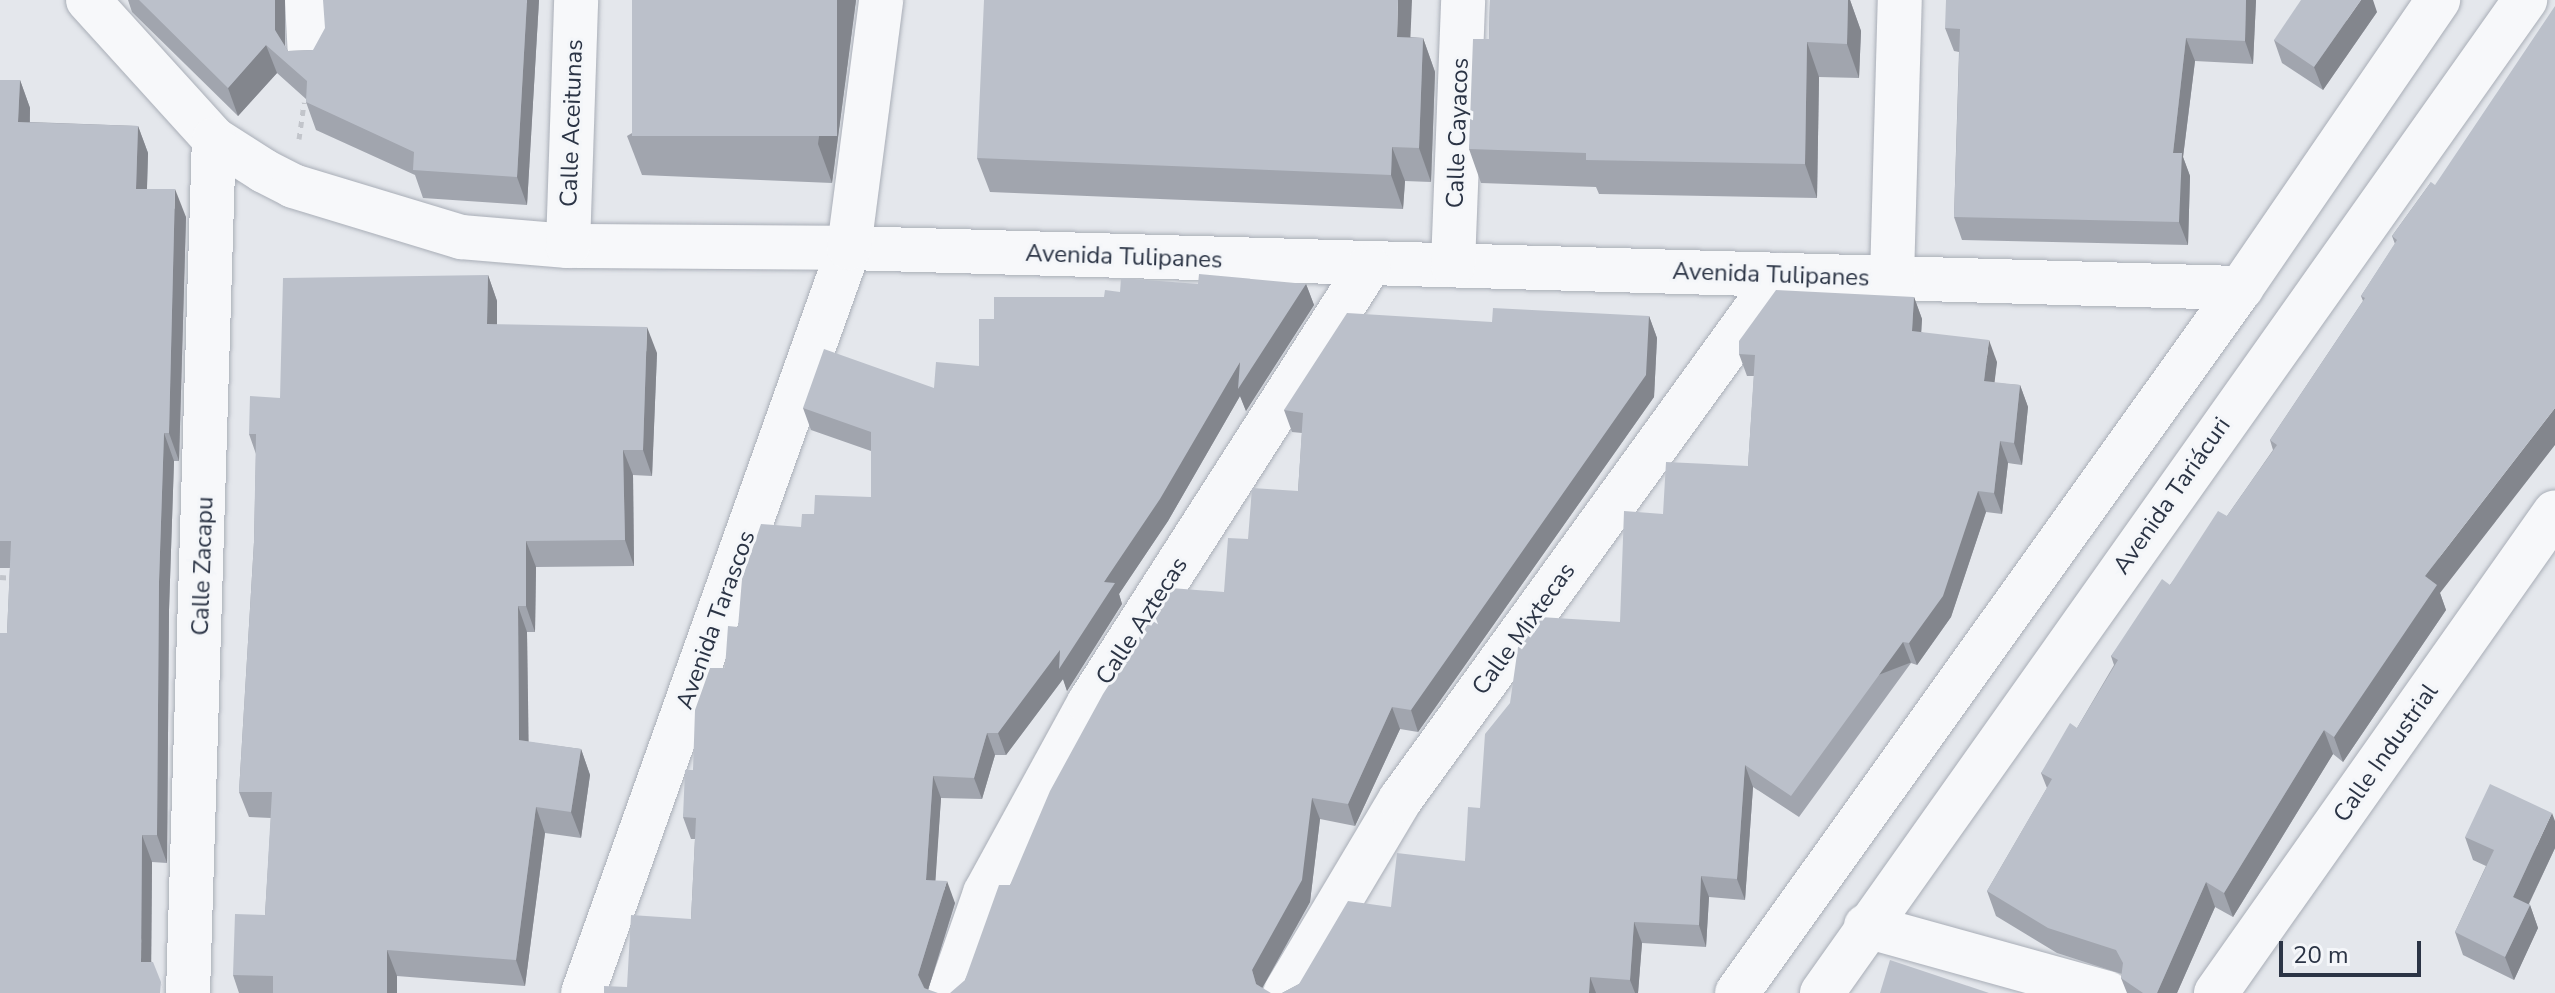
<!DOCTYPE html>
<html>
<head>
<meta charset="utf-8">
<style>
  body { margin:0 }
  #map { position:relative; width:2555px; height:993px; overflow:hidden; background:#e4e7ec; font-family:"Nunito Sans",sans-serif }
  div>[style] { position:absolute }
  .path>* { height:5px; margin-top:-2.5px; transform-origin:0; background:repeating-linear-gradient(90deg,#c2c5cb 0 6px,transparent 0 12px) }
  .roads { filter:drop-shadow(0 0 2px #a9aeb7) drop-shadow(0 0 2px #a9aeb7) }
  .minor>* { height:44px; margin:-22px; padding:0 22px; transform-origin:22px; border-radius:22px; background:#f7f8fa }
  .wall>* { inset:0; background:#a1a5ae }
  .shaded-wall>* { inset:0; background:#83868d; transform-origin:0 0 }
  .building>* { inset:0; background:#bbc0ca; transform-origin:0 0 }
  span { translate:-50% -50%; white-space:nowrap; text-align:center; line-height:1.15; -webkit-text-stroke:6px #f4f6f9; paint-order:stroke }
  .street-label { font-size:24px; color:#2b3445 }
  .scale { position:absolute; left:2279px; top:941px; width:142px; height:36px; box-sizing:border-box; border:4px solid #2b3445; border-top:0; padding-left:10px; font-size:24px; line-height:28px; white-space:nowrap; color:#2b3445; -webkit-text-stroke:6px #f4f6f9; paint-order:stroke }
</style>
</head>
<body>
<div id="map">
  <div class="path">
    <i style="left:299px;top:139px;width:37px;rotate:-82deg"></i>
    <i style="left:0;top:577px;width:14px;rotate:4deg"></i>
  </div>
  <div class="roads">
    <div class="minor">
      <i style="left:88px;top:0;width:188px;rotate:47.8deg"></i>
      <i style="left:214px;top:139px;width:59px;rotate:32.6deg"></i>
      <i style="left:264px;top:171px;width:33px;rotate:27deg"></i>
      <i style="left:293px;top:186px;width:176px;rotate:16.9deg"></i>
      <i style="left:461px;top:237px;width:107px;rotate:4.8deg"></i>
      <i style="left:568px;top:246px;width:281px;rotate:0.4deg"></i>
      <i style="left:849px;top:248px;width:1393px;rotate:1.65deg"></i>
      <i style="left:307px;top:0;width:57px;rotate:87deg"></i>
      <i style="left:568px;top:246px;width:246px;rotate:-88.1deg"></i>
      <i style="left:1453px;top:265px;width:265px;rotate:-87.8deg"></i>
      <i style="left:1892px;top:278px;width:278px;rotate:-88.4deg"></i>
      <i style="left:1866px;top:926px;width:251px;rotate:15.5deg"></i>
      <i style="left:188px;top:993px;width:854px;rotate:-88.26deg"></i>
      <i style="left:583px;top:993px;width:791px;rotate:-70.35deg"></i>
      <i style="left:849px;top:248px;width:250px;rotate:-82.6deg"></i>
      <i style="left:950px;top:993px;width:106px;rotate:-70.7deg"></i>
      <i style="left:985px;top:893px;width:217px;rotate:-61.3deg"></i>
      <i style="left:1089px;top:703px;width:518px;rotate:-57.38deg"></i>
      <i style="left:1285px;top:993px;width:225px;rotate:-59.2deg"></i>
      <i style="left:1400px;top:800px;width:648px;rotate:-54.1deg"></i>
      <i style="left:1737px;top:993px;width:867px;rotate:-54.44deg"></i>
      <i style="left:2241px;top:288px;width:349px;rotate:-55.6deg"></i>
      <i style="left:1822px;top:993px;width:1217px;rotate:-54.7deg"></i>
      <i style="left:2216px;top:993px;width:588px;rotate:-54.82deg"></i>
    </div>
  </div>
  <div class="wall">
    <i style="clip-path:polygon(128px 0,285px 0,285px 46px,288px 51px,313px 50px,539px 0,527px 205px,423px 198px,415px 175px,316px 130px,306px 102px,306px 99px,277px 73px,238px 116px,132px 12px)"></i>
    <i style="clip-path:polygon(856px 0,832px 183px,642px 175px,627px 136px)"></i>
    <i style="clip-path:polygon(1490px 0,1850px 0,1861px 31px,1859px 78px,1819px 77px,1817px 198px,1599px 194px,1596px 187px,1481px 183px,1469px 149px,1489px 39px)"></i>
    <i style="clip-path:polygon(2256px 0,2253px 64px,2195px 61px,2183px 157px,2190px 176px,2188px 245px,1962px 240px,1954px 217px,1959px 52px,1954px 51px,1945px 28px)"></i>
    <i style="clip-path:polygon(2377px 12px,2323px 90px,2282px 63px,2274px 40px)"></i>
    <i style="clip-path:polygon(1411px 37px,1423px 38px,1435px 72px,1431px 182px,1405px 181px,1403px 209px,990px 192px,977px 158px)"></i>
    <i style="clip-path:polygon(0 80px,20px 80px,30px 108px,30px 122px,138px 126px,148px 153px,147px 189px,186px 217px,179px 461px,174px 461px,169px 610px,167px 863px,152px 862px,151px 962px,165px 993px,7px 633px,10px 568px,0 568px)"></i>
    <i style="clip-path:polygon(2431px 182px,2440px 593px,2446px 610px,2343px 762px,2333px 754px,2233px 917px,2215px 907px,2177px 993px,2127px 993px,2121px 978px,2122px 974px,2057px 953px,1996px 916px,1987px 891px,2047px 788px,2041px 773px,2077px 728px,2114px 665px,2111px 656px,2227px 516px,2273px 450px,2270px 440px,2363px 301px,2361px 296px,2395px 244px,2392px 236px)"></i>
    <i style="clip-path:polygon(488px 275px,497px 301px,497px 325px,657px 353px,652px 476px,633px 475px,634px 566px,536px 567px,535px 632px,527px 632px,528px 742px,581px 749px,590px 775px,581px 838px,545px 833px,525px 986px,397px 976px,397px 993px,239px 993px,233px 975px,265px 915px,271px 818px,249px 817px,239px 792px,254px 542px,256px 454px,249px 434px,280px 398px)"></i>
    <i style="clip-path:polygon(1198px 284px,1306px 284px,1314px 305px,1246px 411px,1240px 396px,1168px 521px,1119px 594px,1122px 604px,1067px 691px,1063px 679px,1006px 755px,995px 755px,982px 799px,941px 798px,935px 881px,955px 903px,928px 990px,627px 987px,691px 919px,695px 839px,691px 839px,683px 817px,693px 770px,738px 627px,801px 527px,814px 514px,871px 497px,871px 451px,811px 430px,803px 408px,934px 388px,979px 366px,994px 319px,1104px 297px,1120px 292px)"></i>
    <i style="clip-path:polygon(1914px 297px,1922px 319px,1921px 332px,1997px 362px,1994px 383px,2020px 385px,2028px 407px,2022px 465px,2008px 463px,2002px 514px,1986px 512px,1951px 617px,1917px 665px,1911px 663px,1799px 817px,1753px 787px,1745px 900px,1709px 897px,1706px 947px,1642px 943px,1638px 993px,1282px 993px,1299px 984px,1391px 907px,1465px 861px,1480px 808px,1620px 622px,1663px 514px,1748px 466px,1754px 376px,1747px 376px,1739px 354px)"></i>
    <i style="clip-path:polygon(1649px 316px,1657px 338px,1654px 397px,1418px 732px,1400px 729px,1355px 826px,1320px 819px,1310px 902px,1262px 988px,965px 980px,1010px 885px,1224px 592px,1248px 539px,1298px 491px,1302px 433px,1292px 432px,1284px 410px,1492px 322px)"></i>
    <i style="clip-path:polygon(2465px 837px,2555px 848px,2529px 904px,2530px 905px,2538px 928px,2514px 980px,2463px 955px,2455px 932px,2486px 866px,2473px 860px)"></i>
  </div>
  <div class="shaded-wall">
    <i style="clip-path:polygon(275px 0,285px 0,285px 58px,275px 30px)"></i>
    <i style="clip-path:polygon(527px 0,539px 0,527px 205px,517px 177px)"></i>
    <i style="clip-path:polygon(837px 0,856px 0,832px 183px,818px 144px)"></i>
    <i style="clip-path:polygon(1398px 0,1412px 0,1409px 71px,1397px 37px)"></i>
    <i style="clip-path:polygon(1848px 0,1850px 0,1861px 31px,1859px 78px,1847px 44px)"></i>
    <i style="clip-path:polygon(2246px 0,2256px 0,2253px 64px,2245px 41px)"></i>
    <i style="clip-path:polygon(2361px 0,2373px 0,2377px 12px,2323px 90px,2314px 67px)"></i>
    <i style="clip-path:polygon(1423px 38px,1435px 72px,1431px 182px,1419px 148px)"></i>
    <i style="clip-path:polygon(2186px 38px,2195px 61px,2183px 157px,2190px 176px,2188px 245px,2179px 222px,2173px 153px)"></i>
    <i style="clip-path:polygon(1807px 42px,1819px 77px,1817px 198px,1805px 164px)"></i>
    <i style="clip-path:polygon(266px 45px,277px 73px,238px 116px,228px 88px)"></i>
    <i style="clip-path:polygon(20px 80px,30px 108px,29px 149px,18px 122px)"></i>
    <i style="clip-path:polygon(138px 126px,148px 153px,146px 217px,136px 189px)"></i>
    <i style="clip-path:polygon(1392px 147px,1405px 181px,1403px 209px,1391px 175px)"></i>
    <i style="clip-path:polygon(175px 189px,186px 217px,179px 461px,169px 433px)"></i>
    <i style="clip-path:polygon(488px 275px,497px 301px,497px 350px,487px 324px)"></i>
    <i style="clip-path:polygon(1306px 284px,1314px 305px,1246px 411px,1240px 396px,1168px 521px,1119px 594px,1122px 604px,1067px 691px,1063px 679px,1006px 755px,998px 733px,1104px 582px,1240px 362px)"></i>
    <i style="clip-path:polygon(1914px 297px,1922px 319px,1920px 353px,1912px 331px)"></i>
    <i style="clip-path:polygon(1649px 316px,1657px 338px,1654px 397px,1418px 732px,1411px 710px)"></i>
    <i style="clip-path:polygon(647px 327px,657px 353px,652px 476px,643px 450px)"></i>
    <i style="clip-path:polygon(1989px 340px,1997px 362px,1992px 403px,1984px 381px)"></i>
    <i style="clip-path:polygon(2020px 385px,2028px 407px,2022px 465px,2014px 443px)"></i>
    <i style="clip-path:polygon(2555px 408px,2555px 445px,2440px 593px,2446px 610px,2343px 762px,2334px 737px,2425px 576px)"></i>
    <i style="clip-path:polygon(164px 433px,174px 461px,169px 610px,167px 863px,157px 835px,159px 582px)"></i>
    <i style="clip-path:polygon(2000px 441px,2008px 463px,2002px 514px,1994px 493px)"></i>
    <i style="clip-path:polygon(623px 450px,633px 475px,634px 566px,625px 540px)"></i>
    <i style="clip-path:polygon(1978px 491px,1986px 512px,1951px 617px,1917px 665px,1909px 643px)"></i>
    <i style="clip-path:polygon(526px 541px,536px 567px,535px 632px,526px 606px)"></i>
    <i style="clip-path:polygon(518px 606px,527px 632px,529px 766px,519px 740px)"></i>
    <i style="left:1903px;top:642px;width:22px;height:190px;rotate:69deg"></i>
    <i style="clip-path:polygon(1392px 707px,1400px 729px,1355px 826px,1348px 804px)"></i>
    <i style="clip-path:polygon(2324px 730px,2333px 754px,2233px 917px,2224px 893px)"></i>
    <i style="clip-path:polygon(987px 733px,995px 755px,982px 799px,974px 778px)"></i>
    <i style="clip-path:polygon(581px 749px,590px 775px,581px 838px,571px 812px)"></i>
    <i style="clip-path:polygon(1745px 765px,1753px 787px,1745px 900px,1737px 879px)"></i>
    <i style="clip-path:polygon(933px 776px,941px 798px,934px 902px,926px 880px)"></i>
    <i style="clip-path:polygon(1312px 798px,1320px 819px,1310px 902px,1260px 992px,1256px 984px,1252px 970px)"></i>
    <i style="clip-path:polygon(536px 807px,545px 833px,525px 986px,516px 960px)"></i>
    <i style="clip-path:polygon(2552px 813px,2555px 821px,2555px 848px,2521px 920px,2513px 897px)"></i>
    <i style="clip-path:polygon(142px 835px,152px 862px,151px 990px,141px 962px)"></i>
    <i style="clip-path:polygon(1701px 876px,1709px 897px,1706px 947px,1699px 925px)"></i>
    <i style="clip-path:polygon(947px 881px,955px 903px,927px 993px,918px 975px)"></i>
    <i style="clip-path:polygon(2206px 882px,2215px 907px,2177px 993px,2157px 993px)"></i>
    <i style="clip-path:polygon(2530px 905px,2538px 928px,2514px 980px,2505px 957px)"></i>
    <i style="clip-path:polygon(1634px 922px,1642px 943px,1638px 993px,1635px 993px,1630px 980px)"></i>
    <i style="clip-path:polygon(387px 950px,397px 976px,397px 993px,387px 993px)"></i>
    <i style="clip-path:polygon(1590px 977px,1596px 993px,1589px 993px)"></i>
  </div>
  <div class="building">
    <i style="clip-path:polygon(139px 0,275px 0,275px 30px,288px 51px,313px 50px,325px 28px,323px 0,527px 0,517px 177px,413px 170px,414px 152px,306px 102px,307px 81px,266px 45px,228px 88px)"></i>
    <i style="left:632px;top:0;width:205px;height:136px"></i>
    <i style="clip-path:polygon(984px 0,1398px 0,1397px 37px,1423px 38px,1419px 148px,1392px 147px,1391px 175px,977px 158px)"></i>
    <i style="clip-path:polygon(1490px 0,1848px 0,1847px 44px,1807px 42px,1805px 164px,1586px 160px,1586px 153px,1469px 149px,1473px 39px,1489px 39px)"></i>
    <i style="clip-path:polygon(1946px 0,2246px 0,2245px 41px,2186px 38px,2173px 153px,2182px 153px,2179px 222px,1954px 217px,1960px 29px,1945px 28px)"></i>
    <i style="clip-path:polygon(2301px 0,2361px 0,2314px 67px,2274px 40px)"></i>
    <i style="clip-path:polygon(2555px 6px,2555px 408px,2425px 576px,2437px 585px,2334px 737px,2324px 730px,2224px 893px,2206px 882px,2157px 993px,2143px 993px,2121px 978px,2123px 963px,2116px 950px,2048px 928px,1987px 891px,2052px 779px,2041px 773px,2070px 723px,2077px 728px,2118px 660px,2111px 656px,2162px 579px,2170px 585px,2218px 511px,2227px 516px,2277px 445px,2270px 440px,2365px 298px,2361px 296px,2397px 240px,2392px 236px,2431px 182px,2435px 185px)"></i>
    <i style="clip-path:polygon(0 80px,20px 80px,18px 122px,138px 126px,136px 189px,175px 189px,169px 433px,164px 433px,159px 582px,157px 835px,142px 835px,141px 962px,153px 962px,161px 982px,160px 993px,0 993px,0 633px,7px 633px,11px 541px,0 541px)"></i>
    <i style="clip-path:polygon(1199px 274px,1306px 284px,1238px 389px,1240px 362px,1160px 499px,1104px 582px,1115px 583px,1059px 669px,1060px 650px,998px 733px,987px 733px,974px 778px,933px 776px,926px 880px,947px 881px,918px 975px,924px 988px,938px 993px,604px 993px,604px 986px,627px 987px,631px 915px,691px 919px,696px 818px,683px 817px,685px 770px,693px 770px,695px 710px,710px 668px,725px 668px,728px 626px,738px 627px,742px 579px,761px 524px,801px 527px,802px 514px,814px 514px,815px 495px,871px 497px,871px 432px,803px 408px,824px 349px,934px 388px,936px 362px,979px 366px,979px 319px,994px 319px,994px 297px,1104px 297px,1105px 290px,1120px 292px,1121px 278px,1198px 284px)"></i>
    <i style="clip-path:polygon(488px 275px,487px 324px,647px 327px,643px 450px,623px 450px,625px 540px,526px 541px,526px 606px,518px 606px,519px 740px,581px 749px,571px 812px,536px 807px,516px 960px,387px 950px,387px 993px,273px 993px,273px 976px,233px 975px,235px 914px,265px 915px,272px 792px,239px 792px,254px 542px,256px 434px,249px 434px,250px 396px,280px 398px,283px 278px)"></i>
    <i style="clip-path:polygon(1776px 290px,1914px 297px,1912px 331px,1989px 340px,1984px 381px,2020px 385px,2014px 443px,2000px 441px,1994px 493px,1978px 491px,1943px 596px,1909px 643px,1903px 642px,1791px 796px,1745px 765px,1737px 879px,1701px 876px,1699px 925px,1634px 922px,1630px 980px,1590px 977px,1589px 993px,1282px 993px,1299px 984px,1348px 901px,1391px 907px,1397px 853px,1465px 861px,1468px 807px,1480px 808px,1485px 734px,1510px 703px,1518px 647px,1540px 617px,1620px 622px,1624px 511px,1663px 514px,1666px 462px,1748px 466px,1755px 355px,1739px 354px,1739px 341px)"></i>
    <i style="clip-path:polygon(1493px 308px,1649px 316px,1646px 375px,1411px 710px,1392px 707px,1348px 804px,1312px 798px,1302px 880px,1252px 970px,1256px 984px,1271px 993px,950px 993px,965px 980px,999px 885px,1010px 885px,1050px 791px,1103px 694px,1171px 588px,1224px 592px,1228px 538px,1248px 539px,1252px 488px,1298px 491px,1303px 413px,1284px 410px,1347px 313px,1492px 322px)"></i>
    <i style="clip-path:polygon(2490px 784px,2552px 813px,2513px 897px,2530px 905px,2505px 957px,2455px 932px,2494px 850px,2465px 837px)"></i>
    <i style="clip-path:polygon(1890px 960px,1989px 993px,1880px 993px)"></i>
  </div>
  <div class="street-label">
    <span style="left:572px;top:123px;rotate:-88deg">Calle Aceitunas</span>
    <span style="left:1458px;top:133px;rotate:-88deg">Calle Cayacos</span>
    <span style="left:1124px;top:257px;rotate:2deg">Avenida Tulipanes</span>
    <span style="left:1771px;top:275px;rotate:2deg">Avenida Tulipanes</span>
    <span style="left:2172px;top:496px;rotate:-55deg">Avenida Tariácuri</span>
    <span style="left:203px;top:566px;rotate:-88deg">Calle Zacapu</span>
    <span style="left:716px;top:620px;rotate:-70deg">Avenida Tarascos</span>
    <span style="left:1142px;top:621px;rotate:-57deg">Calle Aztecas</span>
    <span style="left:1524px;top:629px;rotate:-54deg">Calle Mixtecas</span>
    <span style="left:2386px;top:753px;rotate:-55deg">Calle Industrial</span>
  </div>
  <div class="scale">20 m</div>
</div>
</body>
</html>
